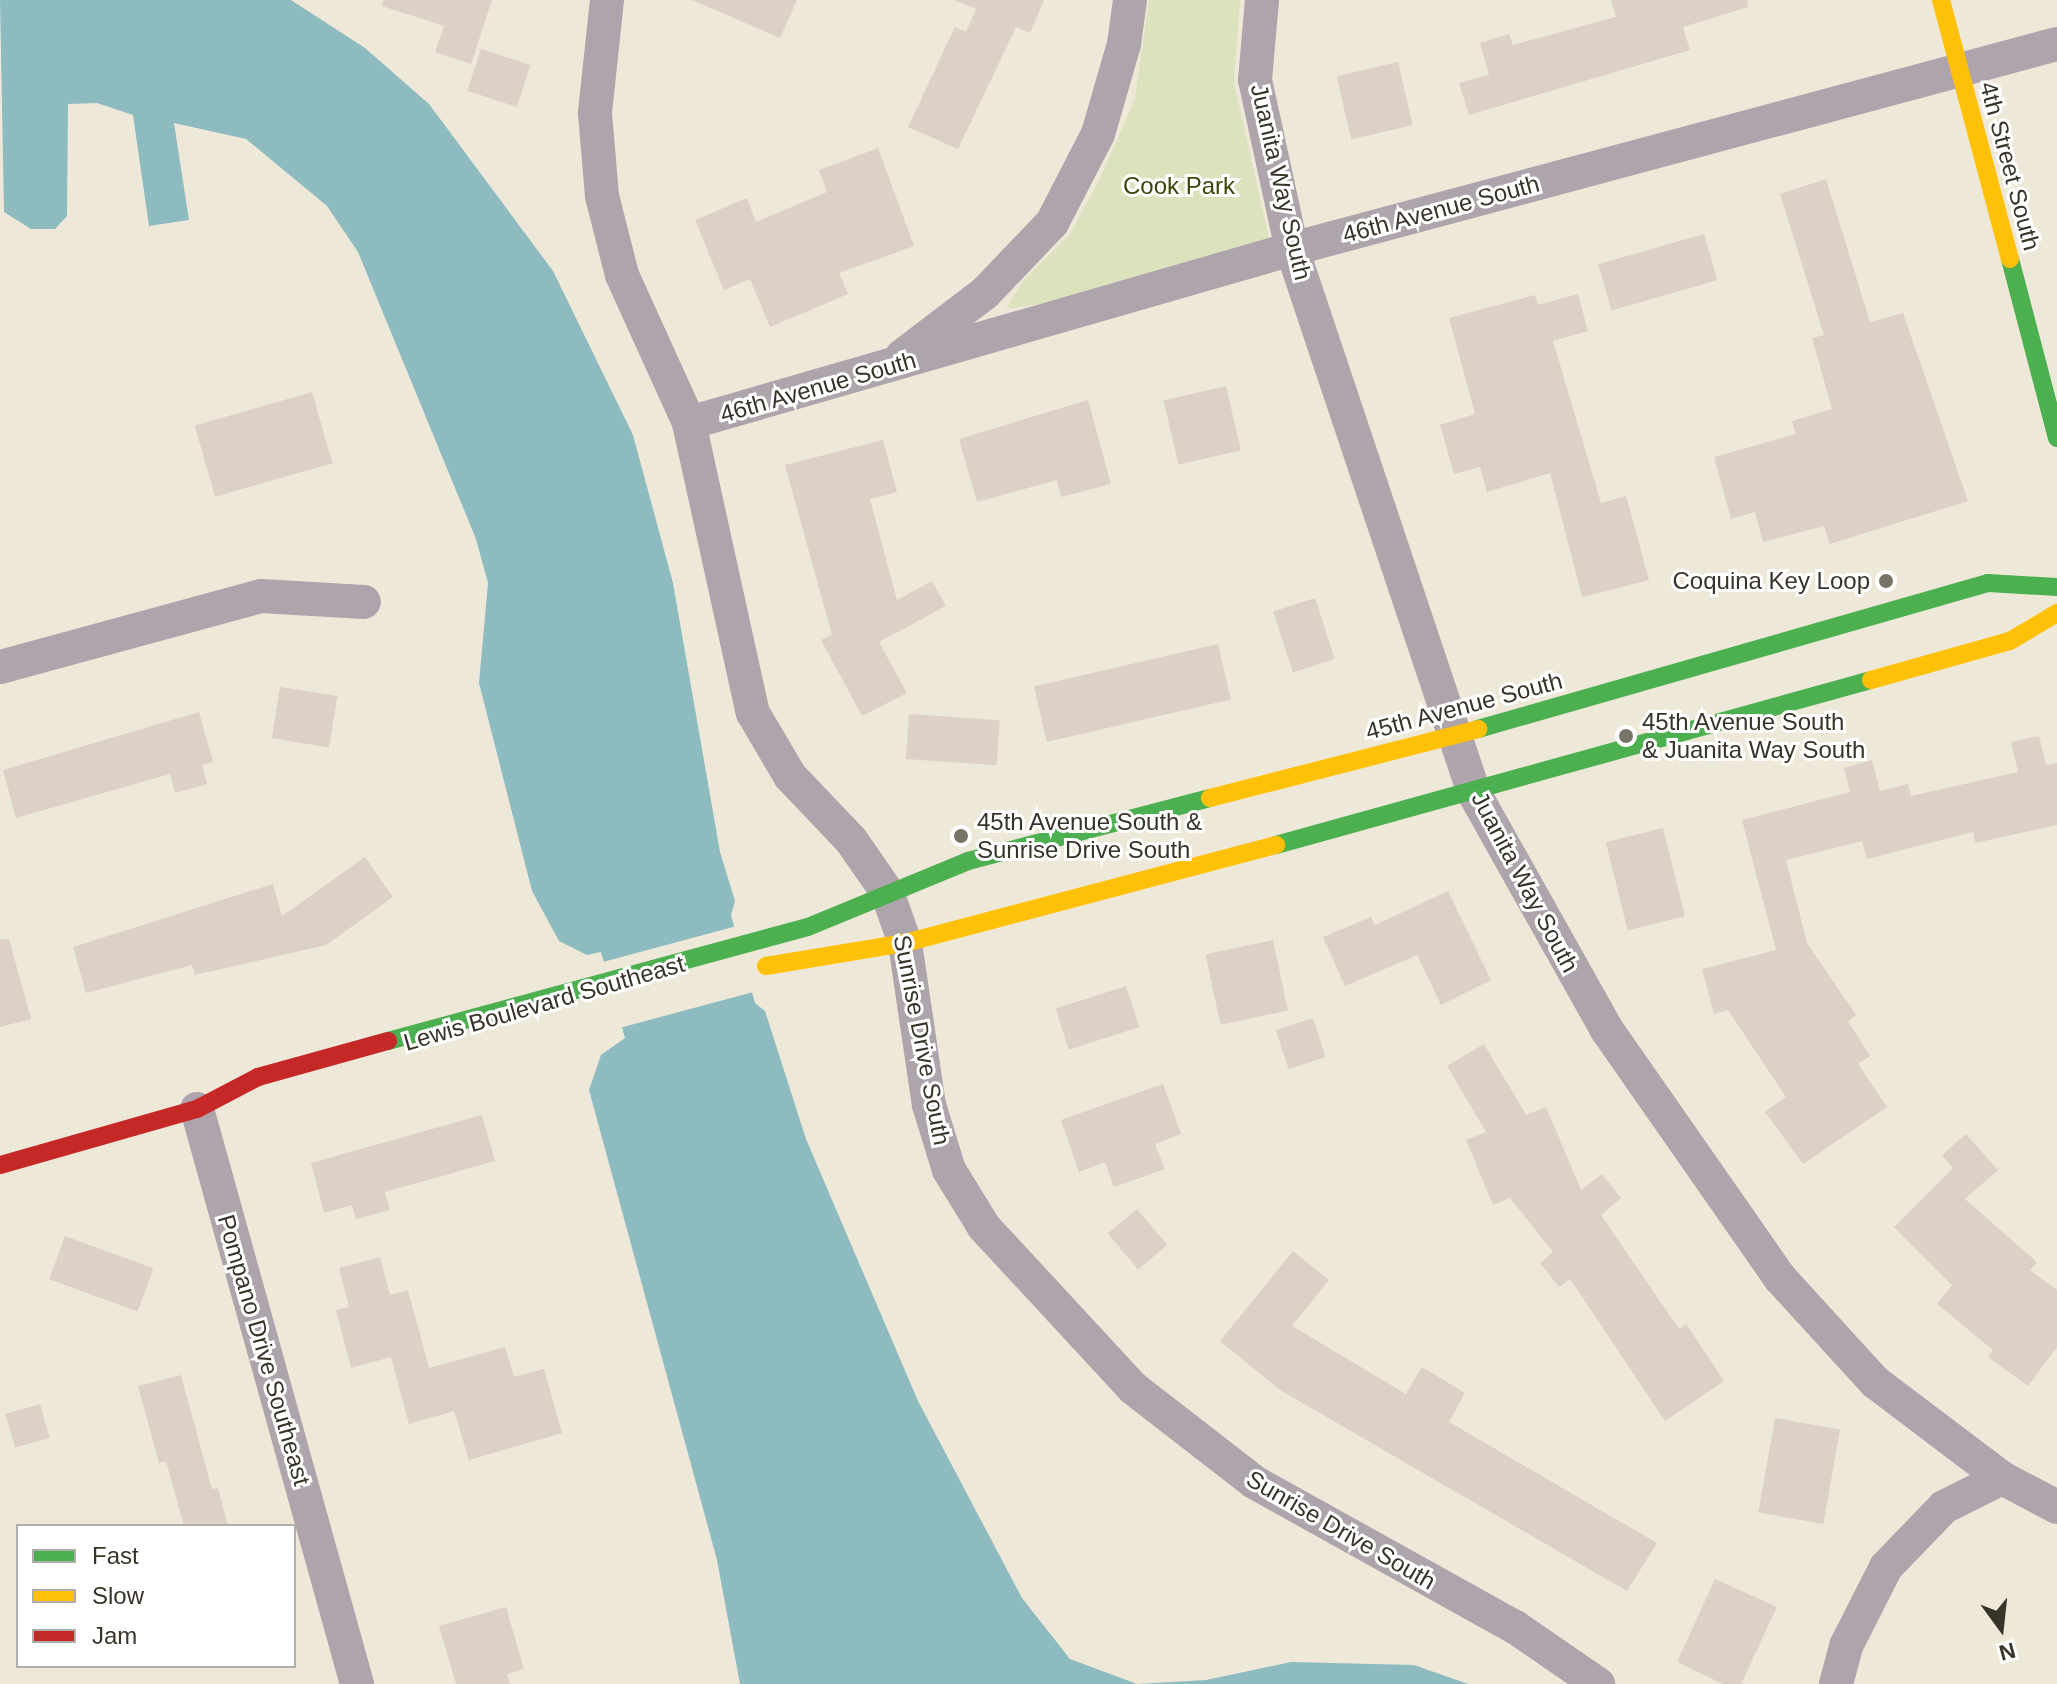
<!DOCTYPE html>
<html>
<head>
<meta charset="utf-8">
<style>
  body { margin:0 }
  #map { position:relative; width:2057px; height:1684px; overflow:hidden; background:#eee8d9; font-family:Arial,sans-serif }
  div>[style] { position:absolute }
  .green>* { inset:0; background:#dce1be }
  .water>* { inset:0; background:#8dbbc0 }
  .pier>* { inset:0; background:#eee8d9; transform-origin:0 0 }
  .building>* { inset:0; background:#dcd0c7; transform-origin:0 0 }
  .street>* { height:34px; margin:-17px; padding:0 17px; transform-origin:17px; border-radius:17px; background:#aea4ab }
  .fast>* { height:18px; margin:-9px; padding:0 9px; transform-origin:9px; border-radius:9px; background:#4caf50 }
  .slow>* { height:18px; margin:-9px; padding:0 9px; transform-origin:9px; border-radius:9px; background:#ffc107 }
  .jam>* { height:18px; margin:-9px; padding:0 9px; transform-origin:9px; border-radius:9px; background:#c62828 }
  .dots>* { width:22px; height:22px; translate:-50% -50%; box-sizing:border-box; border:4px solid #fff; border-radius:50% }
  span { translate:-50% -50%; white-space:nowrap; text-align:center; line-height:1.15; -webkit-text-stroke:6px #fff; paint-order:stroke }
  .street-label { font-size:24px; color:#38342a }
  .park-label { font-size:24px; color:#3b4609 }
  .poi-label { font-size:24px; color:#38342a }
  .right { translate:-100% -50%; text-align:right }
  .left { translate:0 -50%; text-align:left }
  .legend { position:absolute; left:16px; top:1524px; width:280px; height:144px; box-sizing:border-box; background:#fff; border:2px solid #afaeaa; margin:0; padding:10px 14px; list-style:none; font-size:24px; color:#38342a }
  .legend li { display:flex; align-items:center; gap:16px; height:40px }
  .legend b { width:40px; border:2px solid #afaeaa }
  .north { position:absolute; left:1961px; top:1588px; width:80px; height:80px; -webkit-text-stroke:6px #fff; paint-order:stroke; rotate:165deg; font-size:22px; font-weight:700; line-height:32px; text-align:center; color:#38342a }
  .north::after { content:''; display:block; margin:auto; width:28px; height:36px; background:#38342a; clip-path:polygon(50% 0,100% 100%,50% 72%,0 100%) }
</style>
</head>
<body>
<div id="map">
  <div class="green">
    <i style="clip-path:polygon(1149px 0,1240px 0,1234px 83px,1269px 238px,1047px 303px,1006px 309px,1022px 282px,1070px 234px,1100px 178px,1135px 99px)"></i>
  </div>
  <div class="water">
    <i style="clip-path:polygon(0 0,291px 0,365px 48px,429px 104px,553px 271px,633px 435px,673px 583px,720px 852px,735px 901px,731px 915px,755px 1003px,765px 1011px,806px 1139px,918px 1401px,1022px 1598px,1070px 1659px,1137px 1684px,1206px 1680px,1291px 1662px,1414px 1665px,1468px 1684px,740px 1684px,717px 1560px,589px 1090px,601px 1055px,625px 1038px,601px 952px,587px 955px,559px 941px,532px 891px,479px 683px,488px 583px,476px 539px,358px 252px,327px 206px,246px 139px,174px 123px,189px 220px,149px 226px,133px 115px,97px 103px,68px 104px,67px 216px,55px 229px,31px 229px,4px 212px)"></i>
  </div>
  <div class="pier">
    <i style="left:737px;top:926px;width:68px;height:139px;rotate:75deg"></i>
  </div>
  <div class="building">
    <i style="clip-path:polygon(383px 0,492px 0,471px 64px,435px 52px,444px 26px,382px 6px)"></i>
    <i style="clip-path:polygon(692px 0,797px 0,780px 38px)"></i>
    <i style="clip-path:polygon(954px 0,1044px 0,1030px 33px,1016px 27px,958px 149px,908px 127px,955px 27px,966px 32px,976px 9px)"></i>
    <i style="clip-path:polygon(1611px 0,1747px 0,1748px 7px,1683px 27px,1690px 50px,1469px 115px,1459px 83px,1489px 75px,1480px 43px,1509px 34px,1513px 45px,1616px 17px)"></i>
    <i style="left:481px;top:49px;width:52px;height:44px;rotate:18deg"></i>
    <i style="left:1398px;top:62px;width:65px;height:63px;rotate:77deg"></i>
    <i style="clip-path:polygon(878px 148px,914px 246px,839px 273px,848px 294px,770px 327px,750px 279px,724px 290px,695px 220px,747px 198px,756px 222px,827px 192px,819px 170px)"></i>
    <i style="clip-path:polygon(1826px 179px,1870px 322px,1903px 313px,1968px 501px,1830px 544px,1824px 526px,1763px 542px,1755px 512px,1731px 519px,1714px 457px,1796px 434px,1792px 421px,1832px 409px,1812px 338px,1824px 335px,1780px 194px)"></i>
    <i style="left:1704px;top:234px;width:48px;height:110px;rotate:74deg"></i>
    <i style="clip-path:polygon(1578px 294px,1588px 331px,1553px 341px,1601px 503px,1626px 496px,1649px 580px,1582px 597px,1550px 473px,1487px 492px,1480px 467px,1454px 474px,1440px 425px,1475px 414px,1449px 318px,1535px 295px,1538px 305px)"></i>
    <i style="left:1226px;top:386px;width:66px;height:64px;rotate:77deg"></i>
    <i style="left:312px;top:392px;width:74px;height:122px;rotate:74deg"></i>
    <i style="clip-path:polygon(1088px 400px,1111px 484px,1061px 497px,1057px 480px,977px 502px,959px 439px)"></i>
    <i style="clip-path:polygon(883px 440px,897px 492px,870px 499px,897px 600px,932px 581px,946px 606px,879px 642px,907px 693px,862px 716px,821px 640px,832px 635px,785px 465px)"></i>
    <i style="left:1315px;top:598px;width:64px;height:44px;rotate:72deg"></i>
    <i style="left:1218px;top:644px;width:57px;height:189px;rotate:77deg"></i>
    <i style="left:280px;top:687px;width:58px;height:52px;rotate:9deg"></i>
    <i style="clip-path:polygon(199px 712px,213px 762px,202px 765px,207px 784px,175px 793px,170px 774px,16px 818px,3px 770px)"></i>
    <i style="left:909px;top:714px;width:91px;height:45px;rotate:4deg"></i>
    <i style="clip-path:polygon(2039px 736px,2046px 765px,2057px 763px,2057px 825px,1975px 843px,1973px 832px,1867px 859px,1862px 841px,1786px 860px,1807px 943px,1856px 1015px,1848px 1021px,1870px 1056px,1858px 1064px,1887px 1107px,1803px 1164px,1765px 1112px,1786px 1097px,1728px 1010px,1714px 1014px,1702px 969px,1776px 950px,1742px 820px,1850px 792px,1844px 768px,1872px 760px,1880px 791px,1908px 784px,1911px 796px,2018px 772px,2011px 742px)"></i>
    <i style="left:1663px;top:828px;width:91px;height:59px;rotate:76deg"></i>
    <i style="clip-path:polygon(365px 857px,393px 897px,326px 945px,195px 975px,192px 965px,86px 993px,73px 947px,273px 884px,282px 916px)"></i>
    <i style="clip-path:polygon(1448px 891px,1491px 980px,1441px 1005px,1417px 955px,1345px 986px,1323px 937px,1371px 917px,1375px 925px)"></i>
    <i style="clip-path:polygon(9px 939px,31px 1019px,0 1027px,0 940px)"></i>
    <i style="left:1273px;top:940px;width:72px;height:69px;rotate:78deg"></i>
    <i style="left:1126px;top:986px;width:43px;height:74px;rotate:72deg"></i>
    <i style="left:1313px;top:1018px;width:41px;height:39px;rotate:72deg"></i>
    <i style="clip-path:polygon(1484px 1044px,1526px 1115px,1546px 1107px,1581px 1190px,1602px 1174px,1621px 1198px,1601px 1215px,1679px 1329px,1686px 1324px,1724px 1381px,1665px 1421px,1570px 1279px,1559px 1287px,1540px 1263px,1553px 1252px,1510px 1198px,1493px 1205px,1466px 1140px,1486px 1132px,1447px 1066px)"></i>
    <i style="clip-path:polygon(1163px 1084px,1181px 1134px,1155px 1144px,1165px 1169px,1114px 1187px,1105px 1162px,1079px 1172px,1061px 1120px)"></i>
    <i style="clip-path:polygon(482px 1115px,495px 1161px,385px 1192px,390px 1210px,356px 1219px,352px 1205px,324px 1213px,311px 1163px)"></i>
    <i style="clip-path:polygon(1966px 1134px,1998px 1170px,1965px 1199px,2037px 1262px,2030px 1270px,2057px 1290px,2057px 1347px,2028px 1386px,1988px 1357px,1993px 1350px,1937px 1304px,1952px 1285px,1894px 1227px,1953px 1168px,1942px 1155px)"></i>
    <i style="left:1137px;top:1209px;width:47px;height:38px;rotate:50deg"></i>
    <i style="left:65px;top:1236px;width:94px;height:46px;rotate:20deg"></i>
    <i style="clip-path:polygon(1293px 1251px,1329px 1280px,1292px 1326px,1406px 1394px,1422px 1367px,1465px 1393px,1449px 1422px,1657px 1543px,1627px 1591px,1280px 1390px,1220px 1341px)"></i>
    <i style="clip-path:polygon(380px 1257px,390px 1295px,408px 1290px,429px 1368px,505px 1347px,514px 1377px,544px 1369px,562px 1433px,469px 1460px,454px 1411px,409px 1424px,391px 1357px,351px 1368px,336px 1310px,349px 1307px,339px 1268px)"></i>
    <i style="clip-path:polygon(181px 1375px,212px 1489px,218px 1488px,228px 1526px,184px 1526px,166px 1461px,159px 1463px,138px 1386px)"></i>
    <i style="left:40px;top:1404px;width:35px;height:36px;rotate:74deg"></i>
    <i style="left:1775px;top:1418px;width:66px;height:96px;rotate:10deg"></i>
    <i style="clip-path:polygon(1715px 1579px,1777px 1607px,1741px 1684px,1723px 1684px,1677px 1662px)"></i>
    <i style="clip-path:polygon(506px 1607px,524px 1669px,507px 1674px,510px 1684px,456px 1684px,439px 1626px)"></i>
  </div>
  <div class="street">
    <i style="left:607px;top:0;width:114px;rotate:96.1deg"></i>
    <i style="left:595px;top:113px;width:83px;rotate:85.2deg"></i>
    <i style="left:602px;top:196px;width:81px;rotate:75.8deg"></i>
    <i style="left:622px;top:275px;width:162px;rotate:65.6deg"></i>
    <i style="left:689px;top:423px;width:297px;rotate:77.6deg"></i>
    <i style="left:753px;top:713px;width:73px;rotate:59.6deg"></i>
    <i style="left:790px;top:776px;width:88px;rotate:46.4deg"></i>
    <i style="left:851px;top:840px;width:63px;rotate:55.3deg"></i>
    <i style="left:887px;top:892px;width:54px;rotate:70.6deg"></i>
    <i style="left:905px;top:943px;width:164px;rotate:81.6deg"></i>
    <i style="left:929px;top:1105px;width:68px;rotate:72.9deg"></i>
    <i style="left:949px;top:1170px;width:67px;rotate:58.4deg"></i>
    <i style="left:984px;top:1227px;width:219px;rotate:47.2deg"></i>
    <i style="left:1133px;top:1388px;width:153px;rotate:37.8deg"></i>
    <i style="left:1254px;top:1482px;width:299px;rotate:29.1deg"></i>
    <i style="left:1515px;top:1627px;width:101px;rotate:34.5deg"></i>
    <i style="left:1262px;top:0;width:80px;rotate:95deg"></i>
    <i style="left:1255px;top:80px;width:173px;rotate:77.7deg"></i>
    <i style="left:1292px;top:249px;width:574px;rotate:71.5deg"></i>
    <i style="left:1474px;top:793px;width:272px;rotate:60.7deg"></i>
    <i style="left:1607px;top:1030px;width:302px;rotate:55.1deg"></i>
    <i style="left:1780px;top:1278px;width:141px;rotate:47.6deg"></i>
    <i style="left:1875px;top:1382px;width:159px;rotate:37.1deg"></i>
    <i style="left:2002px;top:1478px;width:62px;rotate:27.8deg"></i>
    <i style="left:902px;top:356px;width:104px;rotate:-37.2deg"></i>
    <i style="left:985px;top:293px;width:97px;rotate:-46.3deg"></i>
    <i style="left:1052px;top:223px;width:100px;rotate:-62.7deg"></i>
    <i style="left:1098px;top:134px;width:94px;rotate:-73.9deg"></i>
    <i style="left:1124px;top:44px;width:44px;rotate:-82.2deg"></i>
    <i style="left:689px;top:423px;width:628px;rotate:-16.1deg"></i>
    <i style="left:1292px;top:249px;width:792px;rotate:-15deg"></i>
    <i style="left:0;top:667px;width:270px;rotate:-15.2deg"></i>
    <i style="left:261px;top:596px;width:103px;rotate:3.3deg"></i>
    <i style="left:197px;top:1109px;width:597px;rotate:74.45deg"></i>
    <i style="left:1836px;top:1684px;width:39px;rotate:-75deg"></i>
    <i style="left:1846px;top:1646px;width:89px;rotate:-63.1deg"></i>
    <i style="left:1886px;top:1567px;width:83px;rotate:-46deg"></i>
    <i style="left:1944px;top:1507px;width:65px;rotate:-26.6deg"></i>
  </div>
  <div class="fast">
    <i style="left:2010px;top:259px;width:185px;rotate:75.3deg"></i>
    <i style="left:1478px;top:729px;width:530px;rotate:-15.98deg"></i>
    <i style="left:1988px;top:583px;width:69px;rotate:3.3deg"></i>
    <i style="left:1276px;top:845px;width:617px;rotate:-15.5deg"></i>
    <i style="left:388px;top:1041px;width:435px;rotate:-15.2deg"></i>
    <i style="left:808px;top:927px;width:173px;rotate:-22.4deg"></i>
    <i style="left:968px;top:861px;width:250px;rotate:-14.6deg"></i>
  </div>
  <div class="slow">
    <i style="left:1941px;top:0;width:268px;rotate:75.1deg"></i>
    <i style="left:1871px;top:680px;width:144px;rotate:-15.7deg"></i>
    <i style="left:2010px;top:641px;width:55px;rotate:-30.8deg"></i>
    <i style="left:1210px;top:798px;width:277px;rotate:-14.4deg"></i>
    <i style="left:766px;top:966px;width:141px;rotate:-9.4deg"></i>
    <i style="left:905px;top:943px;width:384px;rotate:-14.8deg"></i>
  </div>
  <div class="jam">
    <i style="left:0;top:1165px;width:205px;rotate:-15.9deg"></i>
    <i style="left:197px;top:1109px;width:69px;rotate:-27.7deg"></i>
    <i style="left:258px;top:1077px;width:135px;rotate:-15.5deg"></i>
  </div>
  <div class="dots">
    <i style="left:1886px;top:581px;background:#787367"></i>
    <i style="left:1626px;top:736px;background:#787367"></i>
    <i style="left:961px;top:836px;background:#787367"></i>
  </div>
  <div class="street-label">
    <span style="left:2010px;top:166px;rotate:75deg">4th Street South</span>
    <span style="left:1281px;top:182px;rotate:77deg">Juanita Way South</span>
    <span style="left:1441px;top:209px;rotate:-15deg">46th Avenue South</span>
    <span style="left:818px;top:387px;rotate:-16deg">46th Avenue South</span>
    <span style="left:1464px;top:706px;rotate:-15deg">45th Avenue South</span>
    <span style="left:1525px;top:882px;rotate:62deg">Juanita Way South</span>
    <span style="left:544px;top:1003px;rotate:-16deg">Lewis Boulevard Southeast</span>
    <span style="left:922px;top:1040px;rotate:79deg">Sunrise Drive South</span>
    <span style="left:264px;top:1350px;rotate:74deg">Pompano Drive Southeast</span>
    <span style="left:1341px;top:1530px;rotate:30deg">Sunrise Drive South</span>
  </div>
  <div class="park-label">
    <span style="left:1179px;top:186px">Cook Park</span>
  </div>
  <div class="poi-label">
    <span class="right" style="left:1870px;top:581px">Coquina Key Loop</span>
    <span class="left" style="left:1642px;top:736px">45th Avenue South<br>&amp; Juanita Way South</span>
    <span class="left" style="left:977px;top:836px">45th Avenue South &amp;<br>Sunrise Drive South</span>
  </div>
  <ul class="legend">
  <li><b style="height:10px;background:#4caf50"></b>Fast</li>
  <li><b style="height:10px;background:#ffc107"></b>Slow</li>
  <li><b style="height:10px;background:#c62828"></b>Jam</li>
  </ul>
  <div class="north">N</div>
</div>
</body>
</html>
